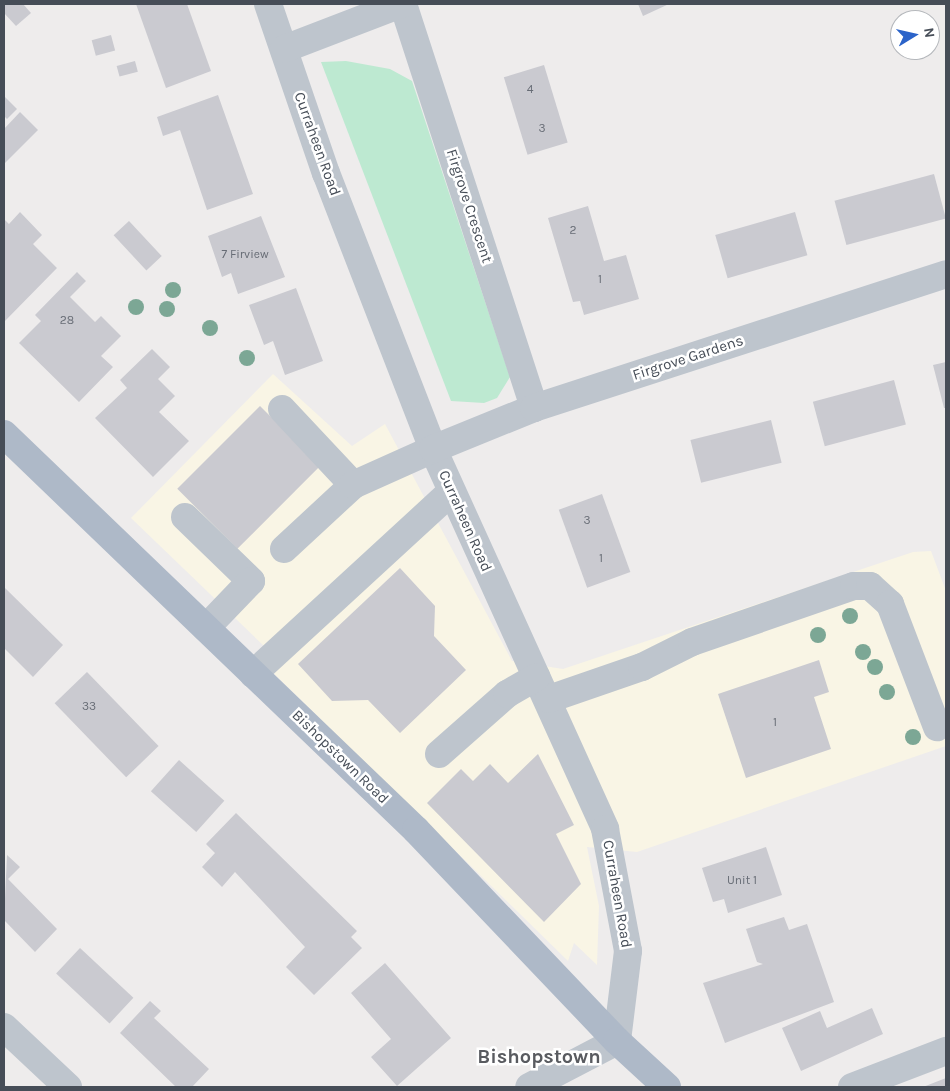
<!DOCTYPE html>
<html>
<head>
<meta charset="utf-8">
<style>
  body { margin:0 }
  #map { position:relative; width:950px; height:1091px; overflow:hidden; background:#eeecec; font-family:Karla,sans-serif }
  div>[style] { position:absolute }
  .commercial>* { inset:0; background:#f9f5e5 }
  .green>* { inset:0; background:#bde9d1 }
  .building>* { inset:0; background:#cacad0; transform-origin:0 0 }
  .minor>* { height:28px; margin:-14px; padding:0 14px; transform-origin:14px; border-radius:14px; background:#bec5cd }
  .major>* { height:28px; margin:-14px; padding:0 14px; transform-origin:14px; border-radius:14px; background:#aeb9c8 }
  .trees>* { width:16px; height:16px; margin:-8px; border-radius:50%; background:#7ca795 }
  span { translate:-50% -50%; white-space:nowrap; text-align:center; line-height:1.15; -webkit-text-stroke:5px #fff; paint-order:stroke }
  .number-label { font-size:12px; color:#676c75 }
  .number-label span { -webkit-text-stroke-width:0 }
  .street-label { font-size:15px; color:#464d57 }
  .district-label { font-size:20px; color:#595b60; font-weight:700 }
  .frame { position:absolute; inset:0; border:5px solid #464d57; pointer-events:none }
  .north { position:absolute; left:890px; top:10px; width:50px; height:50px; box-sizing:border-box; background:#fff; border:1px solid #b5b8bc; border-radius:50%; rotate:81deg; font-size:14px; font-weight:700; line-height:20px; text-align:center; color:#464d57 }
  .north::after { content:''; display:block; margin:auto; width:18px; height:22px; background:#2b63c9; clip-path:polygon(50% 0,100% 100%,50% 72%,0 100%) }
</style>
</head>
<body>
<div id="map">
  <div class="commercial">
    <i style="clip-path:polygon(273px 374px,352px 446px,385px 424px,512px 661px,563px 669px,913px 552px,931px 551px,946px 591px,946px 746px,637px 852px,587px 847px,599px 906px,597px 965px,574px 943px,568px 961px,256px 656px,265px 647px,131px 518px)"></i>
  </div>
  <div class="green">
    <i style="clip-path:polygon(346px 61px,390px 69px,412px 81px,510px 377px,497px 398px,484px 403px,451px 401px,321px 62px)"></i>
  </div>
  <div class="building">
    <i style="clip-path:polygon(4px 4px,23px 4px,31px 13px,16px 26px,4px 13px)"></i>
    <i style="clip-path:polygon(136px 4px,187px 4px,211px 71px,166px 88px)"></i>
    <i style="clip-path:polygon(638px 4px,669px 4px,643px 16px)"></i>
    <i style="left:111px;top:35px;width:16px;height:20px;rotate:75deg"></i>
    <i style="left:135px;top:61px;width:11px;height:19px;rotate:75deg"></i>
    <i style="left:544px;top:65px;width:81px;height:42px;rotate:73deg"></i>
    <i style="clip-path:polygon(218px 95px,253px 194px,207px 210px,180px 130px,163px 136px,157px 117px)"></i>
    <i style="clip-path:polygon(4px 96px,17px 109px,7px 119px,4px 116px)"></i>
    <i style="clip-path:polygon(20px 112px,38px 130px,4px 164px,4px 129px)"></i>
    <i style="left:934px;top:174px;width:46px;height:103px;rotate:75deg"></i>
    <i style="clip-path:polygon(588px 206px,604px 261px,626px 255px,639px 299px,584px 315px,580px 301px,573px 302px,548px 218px)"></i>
    <i style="clip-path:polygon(20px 212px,42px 235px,33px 244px,57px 268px,4px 322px,4px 219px,9px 224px)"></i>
    <i style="left:795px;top:212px;width:45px;height:83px;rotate:74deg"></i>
    <i style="clip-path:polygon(261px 216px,285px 277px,238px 294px,231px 273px,222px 277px,208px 236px)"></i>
    <i style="left:129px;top:221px;width:48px;height:21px;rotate:47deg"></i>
    <i style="clip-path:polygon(77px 272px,86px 281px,70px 297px,95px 322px,101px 316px,121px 336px,101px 356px,113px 367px,79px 402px,19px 343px,41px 321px,35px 315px)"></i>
    <i style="clip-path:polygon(296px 288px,323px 361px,285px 375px,273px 341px,264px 345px,249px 305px)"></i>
    <i style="clip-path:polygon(152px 349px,170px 367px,158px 379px,175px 396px,159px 412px,189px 441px,153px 477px,95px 418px,127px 388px,120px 380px)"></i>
    <i style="clip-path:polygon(946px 362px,946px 408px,944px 408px,933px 365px)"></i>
    <i style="left:894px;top:380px;width:46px;height:84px;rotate:75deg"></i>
    <i style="left:260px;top:406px;width:85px;height:117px;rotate:45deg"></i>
    <i style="left:771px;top:420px;width:44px;height:83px;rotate:76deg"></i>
    <i style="left:602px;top:494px;width:83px;height:46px;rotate:70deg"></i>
    <i style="clip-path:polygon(400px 568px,435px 606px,434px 636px,466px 670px,400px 733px,368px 700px,332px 701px,298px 664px)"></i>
    <i style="clip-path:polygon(4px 587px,63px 645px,33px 677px,4px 648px)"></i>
    <i style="clip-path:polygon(819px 660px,829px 692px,814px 697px,831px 749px,746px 778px,718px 694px)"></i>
    <i style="left:87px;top:672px;width:103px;height:45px;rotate:46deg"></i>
    <i style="clip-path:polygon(538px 754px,574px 825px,556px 834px,581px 884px,544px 922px,427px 803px,461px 769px,473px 781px,490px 764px,508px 783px)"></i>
    <i style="left:179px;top:760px;width:61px;height:42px;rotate:42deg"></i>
    <i style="clip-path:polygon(236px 813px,357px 931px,351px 937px,362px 948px,314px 995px,286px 967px,305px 947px,235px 872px,222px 887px,202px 867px,215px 853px,206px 844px)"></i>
    <i style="clip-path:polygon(766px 847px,782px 895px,728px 913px,724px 899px,713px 902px,702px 868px)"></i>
    <i style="clip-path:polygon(7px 855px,20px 867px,8px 879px,57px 929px,35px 952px,4px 920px)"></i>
    <i style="clip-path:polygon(784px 917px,789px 930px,807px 924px,834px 1002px,725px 1043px,703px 983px,763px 964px,757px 962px,746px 929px)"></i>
    <i style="left:80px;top:948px;width:73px;height:35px;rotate:43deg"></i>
    <i style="clip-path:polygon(385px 963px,451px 1038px,397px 1086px,371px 1057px,391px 1039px,351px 993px)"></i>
    <i style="clip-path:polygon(150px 1001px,161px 1011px,154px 1018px,209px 1069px,192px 1087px,176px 1087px,120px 1033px)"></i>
    <i style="clip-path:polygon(872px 1008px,883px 1034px,801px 1071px,782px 1028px,820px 1011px,827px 1028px)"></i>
    <i style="clip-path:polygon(946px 1078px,946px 1087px,923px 1087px)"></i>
  </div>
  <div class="minor">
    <i style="left:268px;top:4px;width:179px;rotate:71.1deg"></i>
    <i style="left:326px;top:173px;width:296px;rotate:68.8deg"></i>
    <i style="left:433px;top:449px;width:417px;rotate:65.6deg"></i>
    <i style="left:605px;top:829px;width:124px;rotate:79.3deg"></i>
    <i style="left:628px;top:951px;width:91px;rotate:97deg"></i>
    <i style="left:617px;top:1041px;width:99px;rotate:152.4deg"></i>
    <i style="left:403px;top:4px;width:425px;rotate:72deg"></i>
    <i style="left:284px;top:49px;width:125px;rotate:-21deg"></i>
    <i style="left:282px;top:409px;width:104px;rotate:46.9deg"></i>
    <i style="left:185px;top:517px;width:92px;rotate:44.1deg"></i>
    <i style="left:251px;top:581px;width:65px;rotate:133.8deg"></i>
    <i style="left:284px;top:549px;width:94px;rotate:-42.8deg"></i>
    <i style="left:353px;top:485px;width:88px;rotate:-24.2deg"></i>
    <i style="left:433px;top:449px;width:109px;rotate:-22.1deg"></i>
    <i style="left:534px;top:408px;width:433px;rotate:-18deg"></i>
    <i style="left:253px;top:674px;width:269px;rotate:-42.6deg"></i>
    <i style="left:549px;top:699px;width:98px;rotate:-19deg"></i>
    <i style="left:642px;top:667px;width:56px;rotate:-26.6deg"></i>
    <i style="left:692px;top:642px;width:171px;rotate:-19.1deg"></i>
    <i style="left:854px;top:586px;width:16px"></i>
    <i style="left:870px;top:586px;width:27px;rotate:42deg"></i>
    <i style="left:890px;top:604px;width:132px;rotate:69.1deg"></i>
    <i style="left:439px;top:754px;width:91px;rotate:-41.4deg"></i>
    <i style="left:507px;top:694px;width:34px;rotate:-30deg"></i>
    <i style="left:4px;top:1027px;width:88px;rotate:43.2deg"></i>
    <i style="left:852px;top:1087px;width:101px;rotate:-21deg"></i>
  </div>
  <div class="major">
    <i style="left:4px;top:434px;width:571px;rotate:43.87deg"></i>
    <i style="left:416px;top:830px;width:291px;rotate:46.4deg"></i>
    <i style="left:617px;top:1041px;width:68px;rotate:42.6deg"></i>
  </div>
  <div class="trees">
    <i style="left:173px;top:290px"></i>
    <i style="left:136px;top:307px"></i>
    <i style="left:167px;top:309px"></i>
    <i style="left:210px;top:328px"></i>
    <i style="left:247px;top:358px"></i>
    <i style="left:850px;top:616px"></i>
    <i style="left:818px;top:635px"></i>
    <i style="left:863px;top:652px"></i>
    <i style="left:875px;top:667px"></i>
    <i style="left:887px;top:692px"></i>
    <i style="left:913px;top:737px"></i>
  </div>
  <div class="number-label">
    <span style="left:530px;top:90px">4</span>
    <span style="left:542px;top:129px">3</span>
    <span style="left:573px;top:231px">2</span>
    <span style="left:245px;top:255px">7 Firview</span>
    <span style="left:600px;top:280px">1</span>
    <span style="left:67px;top:321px">28</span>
    <span style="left:587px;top:521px">3</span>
    <span style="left:601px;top:559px">1</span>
    <span style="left:89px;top:707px">33</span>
    <span style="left:775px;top:723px">1</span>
    <span style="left:742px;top:881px">Unit 1</span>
  </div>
  <div class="street-label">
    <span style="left:317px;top:144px;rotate:70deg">Curraheen Road</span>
    <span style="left:469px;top:206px;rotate:72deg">Firgrove Crescent</span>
    <span style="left:688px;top:358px;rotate:-18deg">Firgrove Gardens</span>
    <span style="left:465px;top:521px;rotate:66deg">Curraheen Road</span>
    <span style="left:340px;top:757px;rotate:44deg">Bishopstown Road</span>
    <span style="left:617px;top:894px;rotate:80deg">Curraheen Road</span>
  </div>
  <div class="district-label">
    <span style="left:539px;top:1056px">Bishopstown</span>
  </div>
  <div class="frame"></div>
  <div class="north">N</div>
</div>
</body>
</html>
